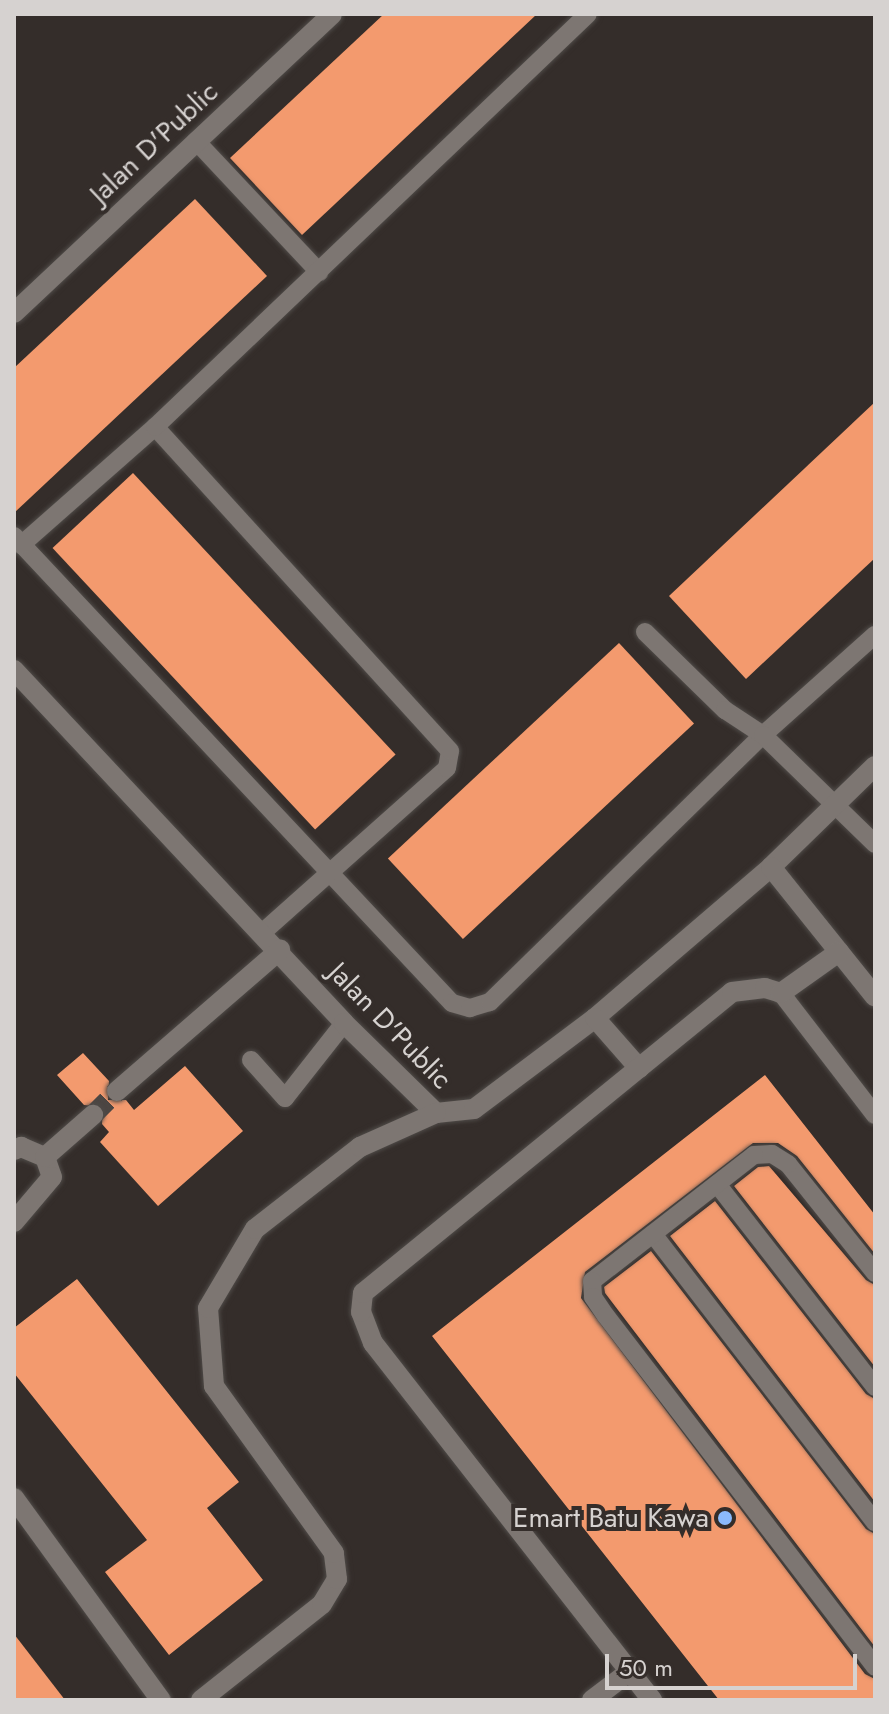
<!DOCTYPE html>
<html>
<head>
<meta charset="utf-8">
<style>
  body { margin:0 }
  #map { position:relative; width:889px; height:1714px; overflow:hidden; background:#342d2a; font-family:Jost,sans-serif }
  div>[style] { position:absolute }
  .building>* { inset:0; background:#f39a6e; transform-origin:0 0 }
  .street-tunnel>* { height:20px; margin-top:-10px; transform-origin:0; background:repeating-linear-gradient(90deg,#4c4643 0 20px,transparent 0 30px) }
  .roads { filter:drop-shadow(0 0 2px #4f4b48) drop-shadow(0 0 2px #4f4b48) }
  .lane>* { height:18px; margin:-9px; padding:0 9px; transform-origin:9px; border-radius:9px; background:#7d7672 }
  .street>* { height:20px; margin:-10px; padding:0 10px; transform-origin:10px; border-radius:10px; background:#7d7672 }
  .dots>* { width:22px; height:22px; translate:-50% -50%; box-sizing:border-box; border:4px solid #342d2a; border-radius:50% }
  span { translate:-50% -50%; white-space:nowrap; text-align:center; line-height:1.15; -webkit-text-stroke:8px #342d2a; paint-order:stroke }
  .street-label { font-size:28px; color:#d6d2d0 }
  .poi-label { font-size:28px; color:#d6d2d0 }
  .right { translate:-100% -50%; text-align:right }
  .frame { position:absolute; inset:0; border:16px solid #d6d2d0; pointer-events:none }
  .scale { position:absolute; left:605px; top:1654px; width:252px; height:36px; box-sizing:border-box; border:4px solid #d6d2d0; border-top:0; padding-left:10px; font-size:24px; line-height:28px; white-space:nowrap; color:#d6d2d0; -webkit-text-stroke:6px #342d2a; paint-order:stroke }
</style>
</head>
<body>
<div id="map">
  <div class="building">
    <i style="clip-path:polygon(384px 14px,537px 14px,302px 235px,230px 158px)"></i>
    <i style="clip-path:polygon(195px 199px,267px 276px,14px 513px,14px 368px)"></i>
    <i style="clip-path:polygon(875px 402px,875px 558px,746px 679px,669px 596px)"></i>
    <i style="left:133px;top:473px;width:385px;height:110px;rotate:47deg"></i>
    <i style="left:619px;top:643px;width:110px;height:316px;rotate:47deg"></i>
    <i style="clip-path:polygon(83px 1053px,109px 1081px,108px 1100px,126px 1100px,134px 1110px,185px 1066px,243px 1131px,158px 1206px,100px 1142px,109px 1132px,102px 1124px,103px 1107px,84px 1105px,57px 1075px)"></i>
    <i style="clip-path:polygon(765px 1075px,875px 1215px,875px 1254px,797px 1156px,778px 1143px,753px 1143px,585px 1272px,581px 1298px,865px 1674px,875px 1679px,875px 1700px,719px 1700px,432px 1336px)"></i>
    <i style="clip-path:polygon(769px 1166px,866px 1280px,875px 1285px,875px 1367px,734px 1186px,758px 1167px)"></i>
    <i style="clip-path:polygon(715px 1201px,866px 1394px,875px 1399px,875px 1502px,670px 1236px)"></i>
    <i style="clip-path:polygon(651px 1251px,866px 1529px,875px 1534px,875px 1647px,605px 1293px,604px 1287px)"></i>
    <i style="clip-path:polygon(77px 1279px,239px 1482px,207px 1508px,263px 1580px,169px 1655px,105px 1572px,147px 1540px,14px 1373px,14px 1328px)"></i>
    <i style="clip-path:polygon(14px 1634px,65px 1700px,14px 1700px)"></i>
  </div>
  <div class="street-tunnel">
    <i style="left:93px;top:1115px;width:34px;rotate:-45deg"></i>
  </div>
  <div class="roads">
    <div class="lane">
      <i style="left:196px;top:141px;width:180px;rotate:46.8deg"></i>
      <i style="left:14px;top:536px;width:640px;rotate:46.84deg"></i>
      <i style="left:452px;top:1003px;width:19px;rotate:16deg"></i>
      <i style="left:470px;top:1008px;width:21px;rotate:-17deg"></i>
      <i style="left:490px;top:1002px;width:382px;rotate:-44.4deg"></i>
      <i style="left:763px;top:735px;width:150px;rotate:-41.8deg"></i>
      <i style="left:21px;top:545px;width:179px;rotate:-41.4deg"></i>
      <i style="left:645px;top:632px;width:112px;rotate:44.3deg"></i>
      <i style="left:725px;top:710px;width:45px;rotate:33.3deg"></i>
      <i style="left:763px;top:735px;width:156px;rotate:44.2deg"></i>
      <i style="left:263px;top:932px;width:246px;rotate:-41.7deg"></i>
      <i style="left:447px;top:768px;width:17px;rotate:-80deg"></i>
      <i style="left:450px;top:751px;width:438px;rotate:-132.3deg"></i>
      <i style="left:155px;top:427px;width:598px;rotate:-43.65deg"></i>
      <i style="left:781px;top:993px;width:154px;rotate:52.4deg"></i>
      <i style="left:251px;top:1060px;width:51px;rotate:48.2deg"></i>
      <i style="left:285px;top:1098px;width:95px;rotate:-51.8deg"></i>
      <i style="left:717px;top:1184px;width:257px;rotate:52.1deg"></i>
      <i style="left:653px;top:1234px;width:364px;rotate:52.4deg"></i>
      <i style="left:875px;top:1273px;width:139px;rotate:-128.6deg"></i>
      <i style="left:788px;top:1164px;width:19px;rotate:-148deg"></i>
      <i style="left:772px;top:1154px;width:18px;rotate:177deg"></i>
      <i style="left:754px;top:1155px;width:205px;rotate:142.1deg"></i>
      <i style="left:592px;top:1281px;width:16px;rotate:86deg"></i>
      <i style="left:593px;top:1297px;width:23px;rotate:56deg"></i>
      <i style="left:606px;top:1316px;width:442px;rotate:52.5deg"></i>
    </div>
    <div class="street">
      <i style="left:14px;top:313px;width:436px;rotate:-43.2deg"></i>
      <i style="left:14px;top:670px;width:483px;rotate:46.9deg"></i>
      <i style="left:344px;top:1023px;width:129px;rotate:44.4deg"></i>
      <i style="left:436px;top:1113px;width:38px;rotate:-6deg"></i>
      <i style="left:474px;top:1109px;width:151px;rotate:-36.9deg"></i>
      <i style="left:595px;top:1018px;width:232px;rotate:-40.6deg"></i>
      <i style="left:771px;top:867px;width:145px;rotate:-44.2deg"></i>
      <i style="left:771px;top:867px;width:166px;rotate:51.3deg"></i>
      <i style="left:595px;top:1018px;width:67px;rotate:48.7deg"></i>
      <i style="left:117px;top:1091px;width:216px;rotate:-40.9deg"></i>
      <i style="left:14px;top:1150px;width:8px;rotate:-23deg"></i>
      <i style="left:21px;top:1147px;width:26px;rotate:23deg"></i>
      <i style="left:45px;top:1157px;width:21px;rotate:71deg"></i>
      <i style="left:52px;top:1177px;width:59px;rotate:130.2deg"></i>
      <i style="left:45px;top:1157px;width:64px;rotate:-41.2deg"></i>
      <i style="left:14px;top:1498px;width:250px;rotate:54deg"></i>
      <i style="left:201px;top:1700px;width:154px;rotate:-38.4deg"></i>
      <i style="left:322px;top:1604px;width:29px;rotate:-59deg"></i>
      <i style="left:337px;top:1579px;width:26px;rotate:-97deg"></i>
      <i style="left:334px;top:1553px;width:206px;rotate:-125.7deg"></i>
      <i style="left:214px;top:1386px;width:78px;rotate:-94.4deg"></i>
      <i style="left:208px;top:1308px;width:92px;rotate:-59.3deg"></i>
      <i style="left:255px;top:1229px;width:133px;rotate:-38deg"></i>
      <i style="left:360px;top:1147px;width:83px;rotate:-24.1deg"></i>
      <i style="left:592px;top:1700px;width:46px;rotate:-37.1deg"></i>
      <i style="left:652px;top:1700px;width:453px;rotate:-128deg"></i>
      <i style="left:373px;top:1343px;width:33px;rotate:-111deg"></i>
      <i style="left:361px;top:1312px;width:19px;rotate:-84deg"></i>
      <i style="left:363px;top:1293px;width:476px;rotate:-39.2deg"></i>
      <i style="left:732px;top:992px;width:33px;rotate:-7deg"></i>
      <i style="left:765px;top:988px;width:17px;rotate:17deg"></i>
      <i style="left:781px;top:993px;width:71px;rotate:-35.3deg"></i>
    </div>
  </div>
  <div class="dots">
    <i style="left:725px;top:1518px;background:#8bbafc"></i>
  </div>
  <div class="street-label">
    <span style="left:154px;top:143px;rotate:-43deg">Jalan D'Public</span>
    <span style="left:390px;top:1026px;rotate:46deg">Jalan D'Public</span>
  </div>
  <div class="poi-label">
    <span class="right" style="left:709px;top:1518px">Emart Batu Kawa</span>
  </div>
  <div class="frame"></div>
  <div class="scale">50 m</div>
</div>
</body>
</html>
